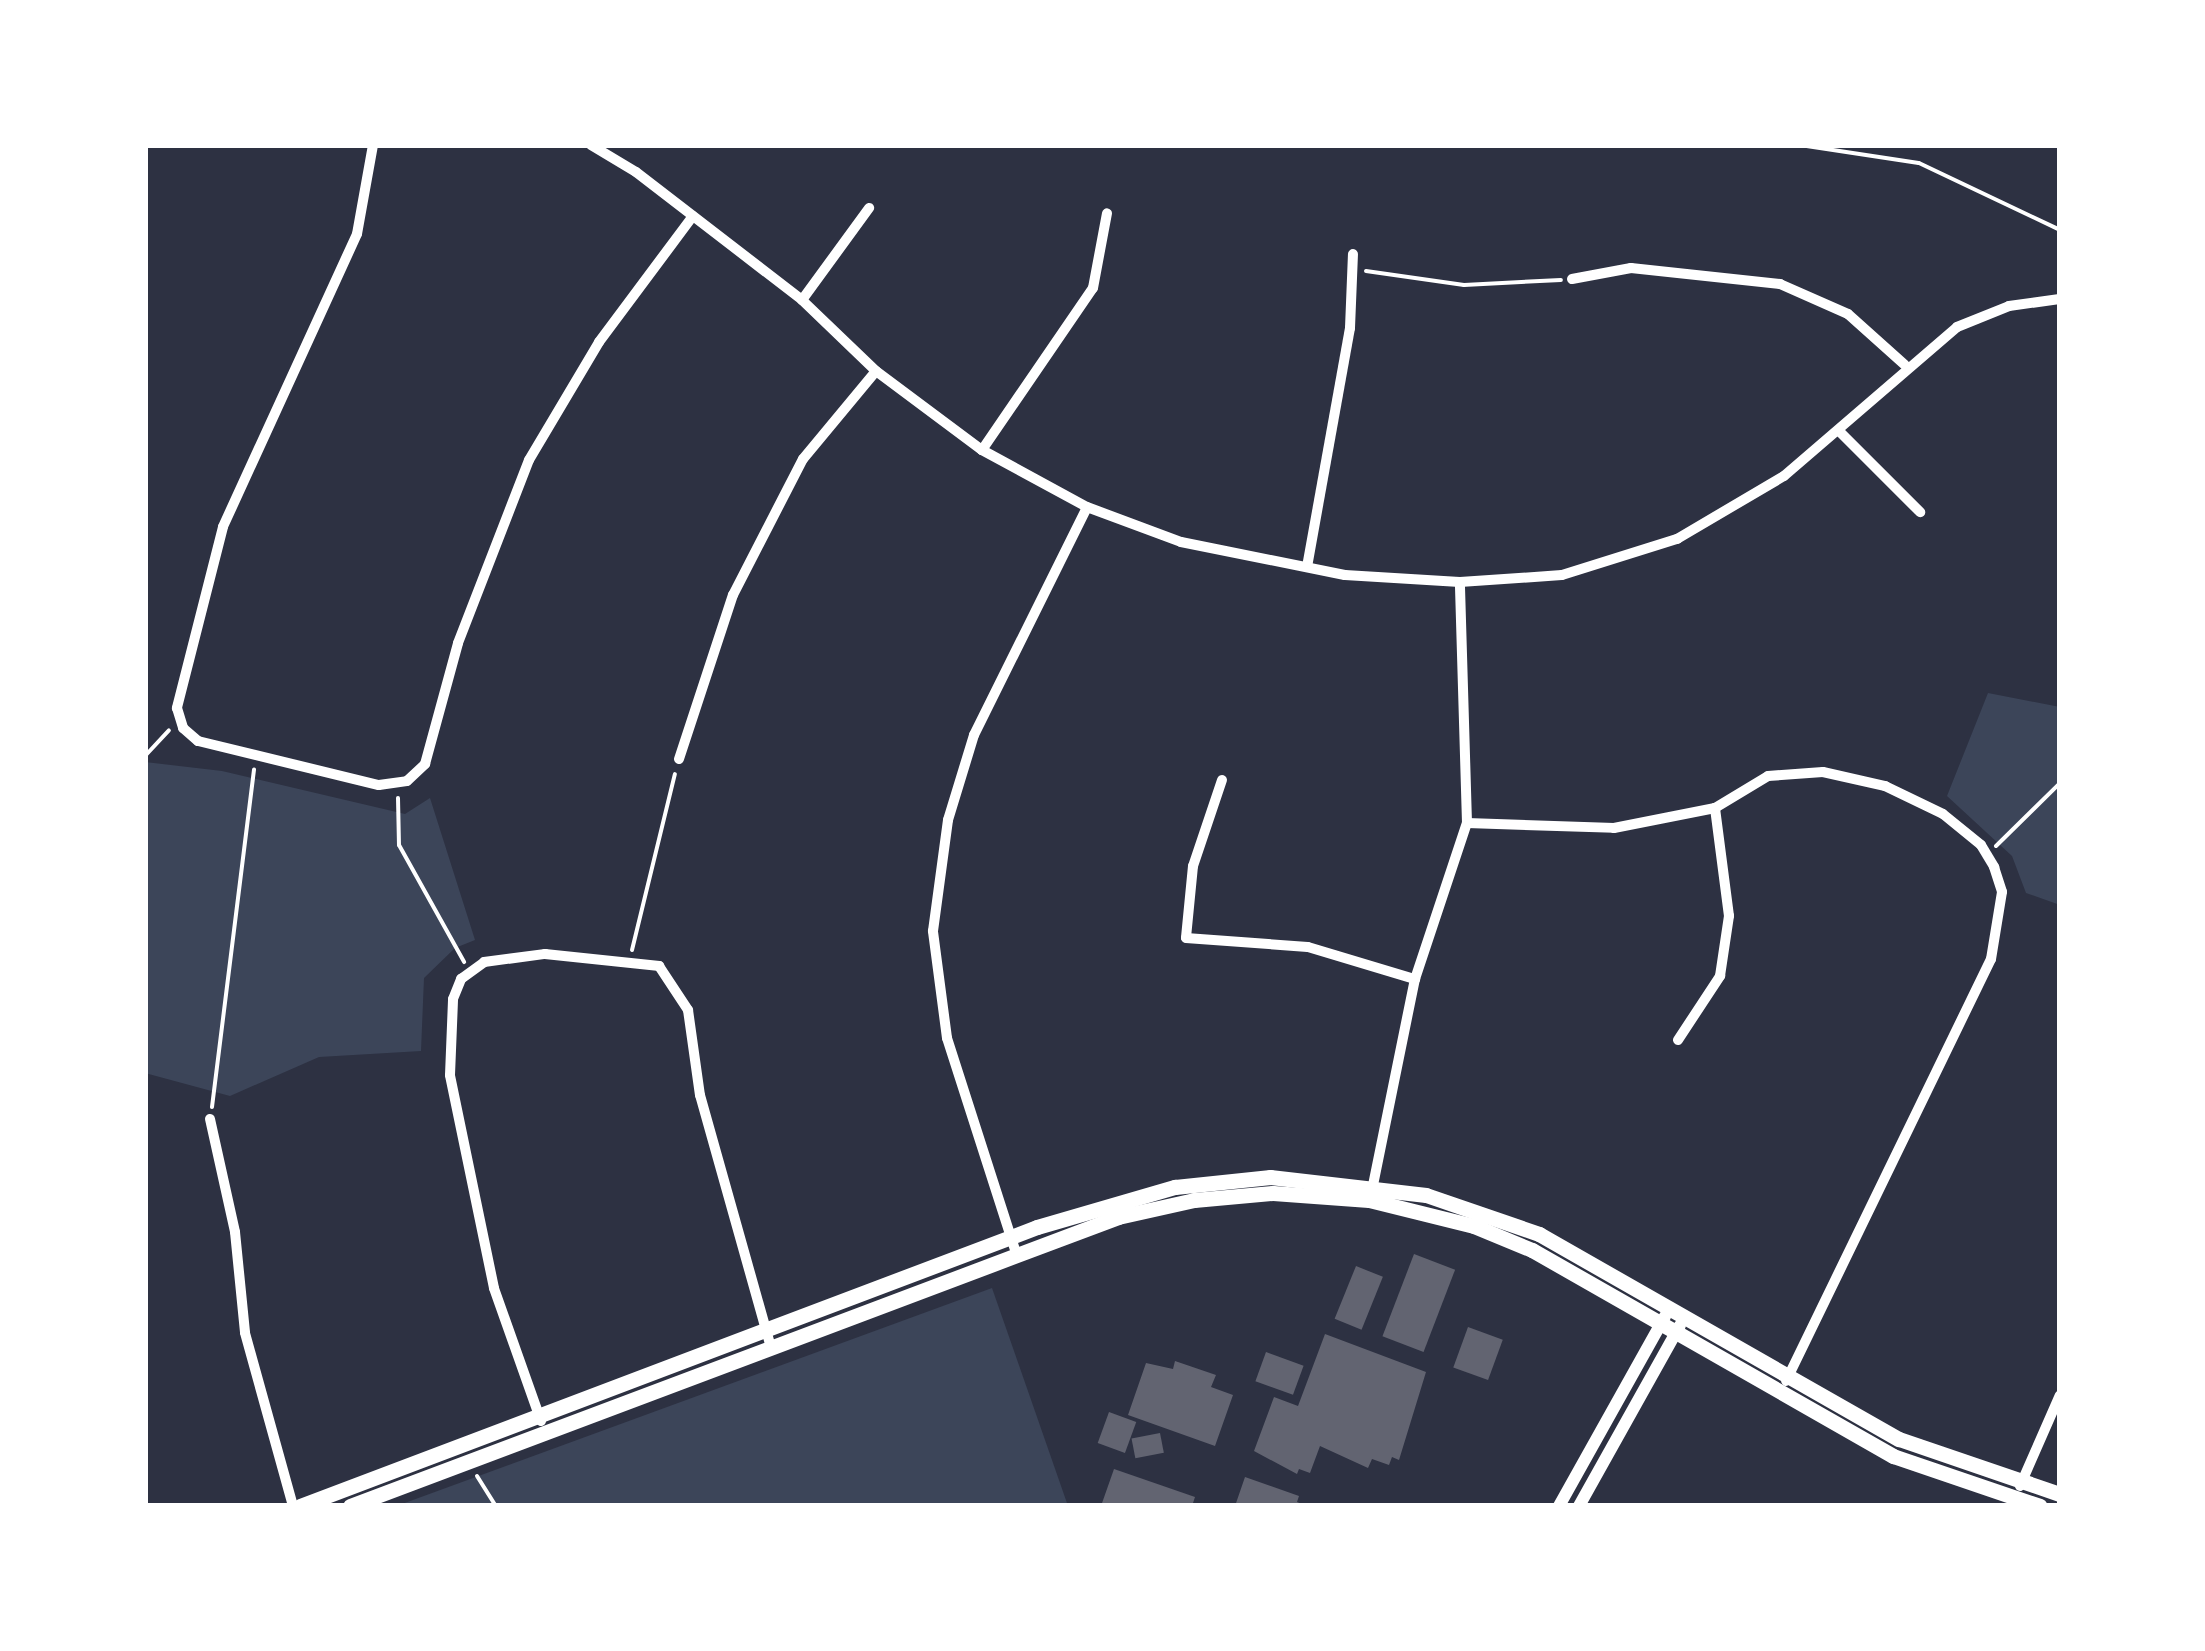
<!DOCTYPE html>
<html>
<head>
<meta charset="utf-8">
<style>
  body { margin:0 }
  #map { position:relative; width:2205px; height:1651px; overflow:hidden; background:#2d3142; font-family:"Fira Sans",sans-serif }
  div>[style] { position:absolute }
  .green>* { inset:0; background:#3c4559 }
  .building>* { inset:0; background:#626471; transform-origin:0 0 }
  .path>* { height:4px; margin:-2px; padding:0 2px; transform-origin:2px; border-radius:2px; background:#fff }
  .minor>* { height:10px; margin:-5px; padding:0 5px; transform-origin:5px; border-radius:5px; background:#fff }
  .tertiary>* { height:12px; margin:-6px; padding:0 6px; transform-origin:6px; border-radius:6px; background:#fff }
  .secondary>* { height:15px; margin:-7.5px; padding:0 7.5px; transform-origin:7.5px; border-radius:7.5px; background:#fff }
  span { translate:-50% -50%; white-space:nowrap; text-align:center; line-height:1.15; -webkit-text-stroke:8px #fff; paint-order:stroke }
  .frame { position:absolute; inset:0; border:148px solid #fff; pointer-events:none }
</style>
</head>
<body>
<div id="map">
  <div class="green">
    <i style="clip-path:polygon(1988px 693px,2060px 707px,2060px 905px,2026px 893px,2012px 856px,1947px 796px)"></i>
    <i style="clip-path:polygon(145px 762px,222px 771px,405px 814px,430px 798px,475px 940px,455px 948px,424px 978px,421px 1051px,319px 1057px,230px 1096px,145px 1073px)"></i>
    <i style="clip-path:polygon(992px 1288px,1068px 1506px,401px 1506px,402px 1504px)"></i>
  </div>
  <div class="building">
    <i style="left:1414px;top:1254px;width:44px;height:88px;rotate:21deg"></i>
    <i style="left:1356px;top:1266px;width:29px;height:57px;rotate:22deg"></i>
    <i style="left:1468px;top:1327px;width:37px;height:43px;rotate:20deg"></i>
    <i style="clip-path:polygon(1325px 1334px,1426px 1372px,1399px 1460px,1392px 1457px,1389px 1465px,1372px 1459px,1368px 1468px,1320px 1446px,1310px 1473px,1299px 1469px,1297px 1474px,1254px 1451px,1274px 1397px,1298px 1406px)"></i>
    <i style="left:1266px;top:1352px;width:40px;height:31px;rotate:20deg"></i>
    <i style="clip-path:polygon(1175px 1361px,1216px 1375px,1211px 1387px,1233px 1395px,1215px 1446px,1128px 1415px,1146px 1363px,1173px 1369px)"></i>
    <i style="left:1109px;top:1412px;width:29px;height:33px;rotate:20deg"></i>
    <i style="left:1160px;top:1433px;width:20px;height:29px;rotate:79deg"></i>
    <i style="clip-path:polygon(1114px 1469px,1195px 1497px,1192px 1506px,1101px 1506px)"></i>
    <i style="clip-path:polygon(1245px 1477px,1299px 1496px,1297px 1502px,1307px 1506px,1235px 1506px)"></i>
  </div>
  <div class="path">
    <i style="left:1800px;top:145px;width:120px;rotate:8.6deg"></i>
    <i style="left:1919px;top:163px;width:156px;rotate:25.4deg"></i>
    <i style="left:1366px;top:271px;width:99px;rotate:8.1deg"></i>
    <i style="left:1464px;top:285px;width:97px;rotate:-3deg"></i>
    <i style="left:145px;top:756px;width:35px;rotate:-47deg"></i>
    <i style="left:398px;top:798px;width:47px;rotate:88.8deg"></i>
    <i style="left:399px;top:845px;width:134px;rotate:60.9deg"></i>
    <i style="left:1996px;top:846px;width:90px;rotate:-44.5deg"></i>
    <i style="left:632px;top:950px;width:181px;rotate:-76.3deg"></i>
    <i style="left:212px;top:1107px;width:340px;rotate:-82.9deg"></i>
    <i style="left:477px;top:1476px;width:36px;rotate:58deg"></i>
  </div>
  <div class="minor">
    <i style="left:373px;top:145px;width:90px;rotate:100.2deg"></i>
    <i style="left:357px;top:234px;width:322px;rotate:114.6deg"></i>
    <i style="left:223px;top:527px;width:187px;rotate:104.3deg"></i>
    <i style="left:177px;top:708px;width:21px;rotate:73deg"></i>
    <i style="left:183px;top:728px;width:20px;rotate:41deg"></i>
    <i style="left:198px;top:741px;width:186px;rotate:13.7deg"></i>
    <i style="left:379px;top:785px;width:28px;rotate:-8deg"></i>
    <i style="left:407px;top:781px;width:25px;rotate:-43deg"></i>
    <i style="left:425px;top:764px;width:125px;rotate:-74.7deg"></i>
    <i style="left:458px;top:643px;width:196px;rotate:-68.8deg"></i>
    <i style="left:529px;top:460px;width:137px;rotate:-59.3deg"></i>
    <i style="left:599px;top:342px;width:157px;rotate:-53.3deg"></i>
    <i style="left:591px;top:145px;width:52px;rotate:31deg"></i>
    <i style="left:636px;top:172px;width:210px;rotate:37.6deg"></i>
    <i style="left:802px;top:300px;width:103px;rotate:43.8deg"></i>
    <i style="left:876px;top:371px;width:132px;rotate:36.7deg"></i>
    <i style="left:982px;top:450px;width:119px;rotate:28.5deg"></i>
    <i style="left:1087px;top:507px;width:100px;rotate:20.4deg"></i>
    <i style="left:1181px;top:542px;width:167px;rotate:11.4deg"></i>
    <i style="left:1345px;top:575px;width:115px;rotate:3.5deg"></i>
    <i style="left:1460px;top:582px;width:102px;rotate:-3.9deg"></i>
    <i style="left:1562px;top:575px;width:121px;rotate:-17.4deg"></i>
    <i style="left:1677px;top:539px;width:124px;rotate:-30.5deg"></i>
    <i style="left:1784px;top:476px;width:228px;rotate:-40.7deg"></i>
    <i style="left:1957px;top:327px;width:56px;rotate:-22deg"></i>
    <i style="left:2009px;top:306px;width:51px;rotate:-7.8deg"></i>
    <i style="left:1572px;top:279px;width:60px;rotate:-10.6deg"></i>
    <i style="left:1631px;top:268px;width:150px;rotate:6.1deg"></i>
    <i style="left:1780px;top:284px;width:74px;rotate:23.8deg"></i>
    <i style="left:1848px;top:314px;width:76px;rotate:41.8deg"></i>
    <i style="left:802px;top:300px;width:114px;rotate:-53.9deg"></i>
    <i style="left:1839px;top:431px;width:115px;rotate:45deg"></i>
    <i style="left:982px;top:450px;width:196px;rotate:-55.6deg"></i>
    <i style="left:1093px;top:288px;width:76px;rotate:-79.4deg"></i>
    <i style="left:1307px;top:567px;width:243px;rotate:-79.8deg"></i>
    <i style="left:1350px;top:328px;width:74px;rotate:-87.7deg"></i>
    <i style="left:679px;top:759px;width:173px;rotate:-71.8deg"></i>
    <i style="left:733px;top:595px;width:153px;rotate:-62.8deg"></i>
    <i style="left:803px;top:459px;width:114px;rotate:-50.3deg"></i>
    <i style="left:1222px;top:780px;width:91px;rotate:108.6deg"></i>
    <i style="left:1193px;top:866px;width:72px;rotate:95.6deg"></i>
    <i style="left:1186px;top:938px;width:122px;rotate:4.2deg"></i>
    <i style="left:1308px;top:947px;width:112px;rotate:16.7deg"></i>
    <i style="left:1467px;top:823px;width:147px;rotate:1.9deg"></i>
    <i style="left:1614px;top:828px;width:103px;rotate:-11.2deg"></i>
    <i style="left:1715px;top:808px;width:62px;rotate:-31.1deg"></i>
    <i style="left:1768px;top:776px;width:55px;rotate:-4.2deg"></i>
    <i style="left:1823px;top:772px;width:64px;rotate:12.7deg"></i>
    <i style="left:1885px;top:786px;width:64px;rotate:25.8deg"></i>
    <i style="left:1943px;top:814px;width:49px;rotate:39.2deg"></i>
    <i style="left:1981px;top:845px;width:26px;rotate:59deg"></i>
    <i style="left:1994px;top:867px;width:26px;rotate:72deg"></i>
    <i style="left:2002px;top:892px;width:68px;rotate:99.3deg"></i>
    <i style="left:1991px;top:959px;width:469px;rotate:115.9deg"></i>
    <i style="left:1678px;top:1040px;width:77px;rotate:-56.7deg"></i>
    <i style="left:1720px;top:976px;width:61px;rotate:-81.5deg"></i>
    <i style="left:1729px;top:916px;width:109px;rotate:-97.4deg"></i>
    <i style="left:210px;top:1119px;width:116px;rotate:77.5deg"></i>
    <i style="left:235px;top:1232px;width:101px;rotate:84.3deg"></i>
    <i style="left:245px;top:1333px;width:180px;rotate:74.5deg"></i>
    <i style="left:1371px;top:1195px;width:220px;rotate:-78.5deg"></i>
    <i style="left:1415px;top:979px;width:164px;rotate:-71.6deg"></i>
    <i style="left:1467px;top:823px;width:241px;rotate:-91.7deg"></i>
    <i style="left:1017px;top:1256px;width:229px;rotate:-107.8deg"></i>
    <i style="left:947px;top:1038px;width:108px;rotate:-97.5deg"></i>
    <i style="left:933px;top:931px;width:112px;rotate:-82.3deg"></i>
    <i style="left:948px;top:820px;width:89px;rotate:-73deg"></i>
    <i style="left:974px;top:735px;width:254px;rotate:-63.6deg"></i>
    <i style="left:541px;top:1421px;width:141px;rotate:-109.5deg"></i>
    <i style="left:494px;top:1288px;width:217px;rotate:-101.7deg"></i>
    <i style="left:450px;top:1075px;width:76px;rotate:-87.7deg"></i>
    <i style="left:453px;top:999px;width:22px;rotate:-68deg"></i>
    <i style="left:461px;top:979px;width:29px;rotate:-36deg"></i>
    <i style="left:484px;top:962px;width:62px;rotate:-7.5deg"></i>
    <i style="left:545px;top:954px;width:115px;rotate:6deg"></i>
    <i style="left:659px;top:966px;width:53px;rotate:56.6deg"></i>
    <i style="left:688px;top:1010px;width:86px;rotate:82deg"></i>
    <i style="left:700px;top:1095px;width:263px;rotate:74.3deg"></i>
    <i style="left:2020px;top:1486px;width:99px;rotate:-66.3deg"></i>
  </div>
  <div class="tertiary">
    <i style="left:1559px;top:1506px;width:218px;rotate:-60.8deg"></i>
    <i style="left:1579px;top:1506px;width:207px;rotate:-60.8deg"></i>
  </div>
  <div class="secondary">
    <i style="left:300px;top:1506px;width:788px;rotate:-20.73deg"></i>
    <i style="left:1037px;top:1227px;width:144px;rotate:-16.2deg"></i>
    <i style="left:1175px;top:1187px;width:96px;rotate:-6deg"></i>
    <i style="left:1270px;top:1177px;width:157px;rotate:6.6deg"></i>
    <i style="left:1426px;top:1195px;width:120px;rotate:19deg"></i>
    <i style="left:1539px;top:1234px;width:414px;rotate:29.7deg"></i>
    <i style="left:1899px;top:1439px;width:170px;rotate:18.9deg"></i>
    <i style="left:350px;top:1506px;width:821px;rotate:-20.62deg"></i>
    <i style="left:1118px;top:1217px;width:78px;rotate:-12.6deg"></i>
    <i style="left:1194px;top:1200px;width:79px;rotate:-5.1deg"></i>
    <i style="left:1273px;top:1193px;width:96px;rotate:4.2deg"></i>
    <i style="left:1369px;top:1200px;width:108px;rotate:13.9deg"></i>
    <i style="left:1474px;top:1226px;width:63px;rotate:22.5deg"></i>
    <i style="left:1532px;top:1250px;width:416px;rotate:29.7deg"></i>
    <i style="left:1893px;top:1456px;width:155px;rotate:18.8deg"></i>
  </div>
  <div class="frame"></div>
</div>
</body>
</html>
